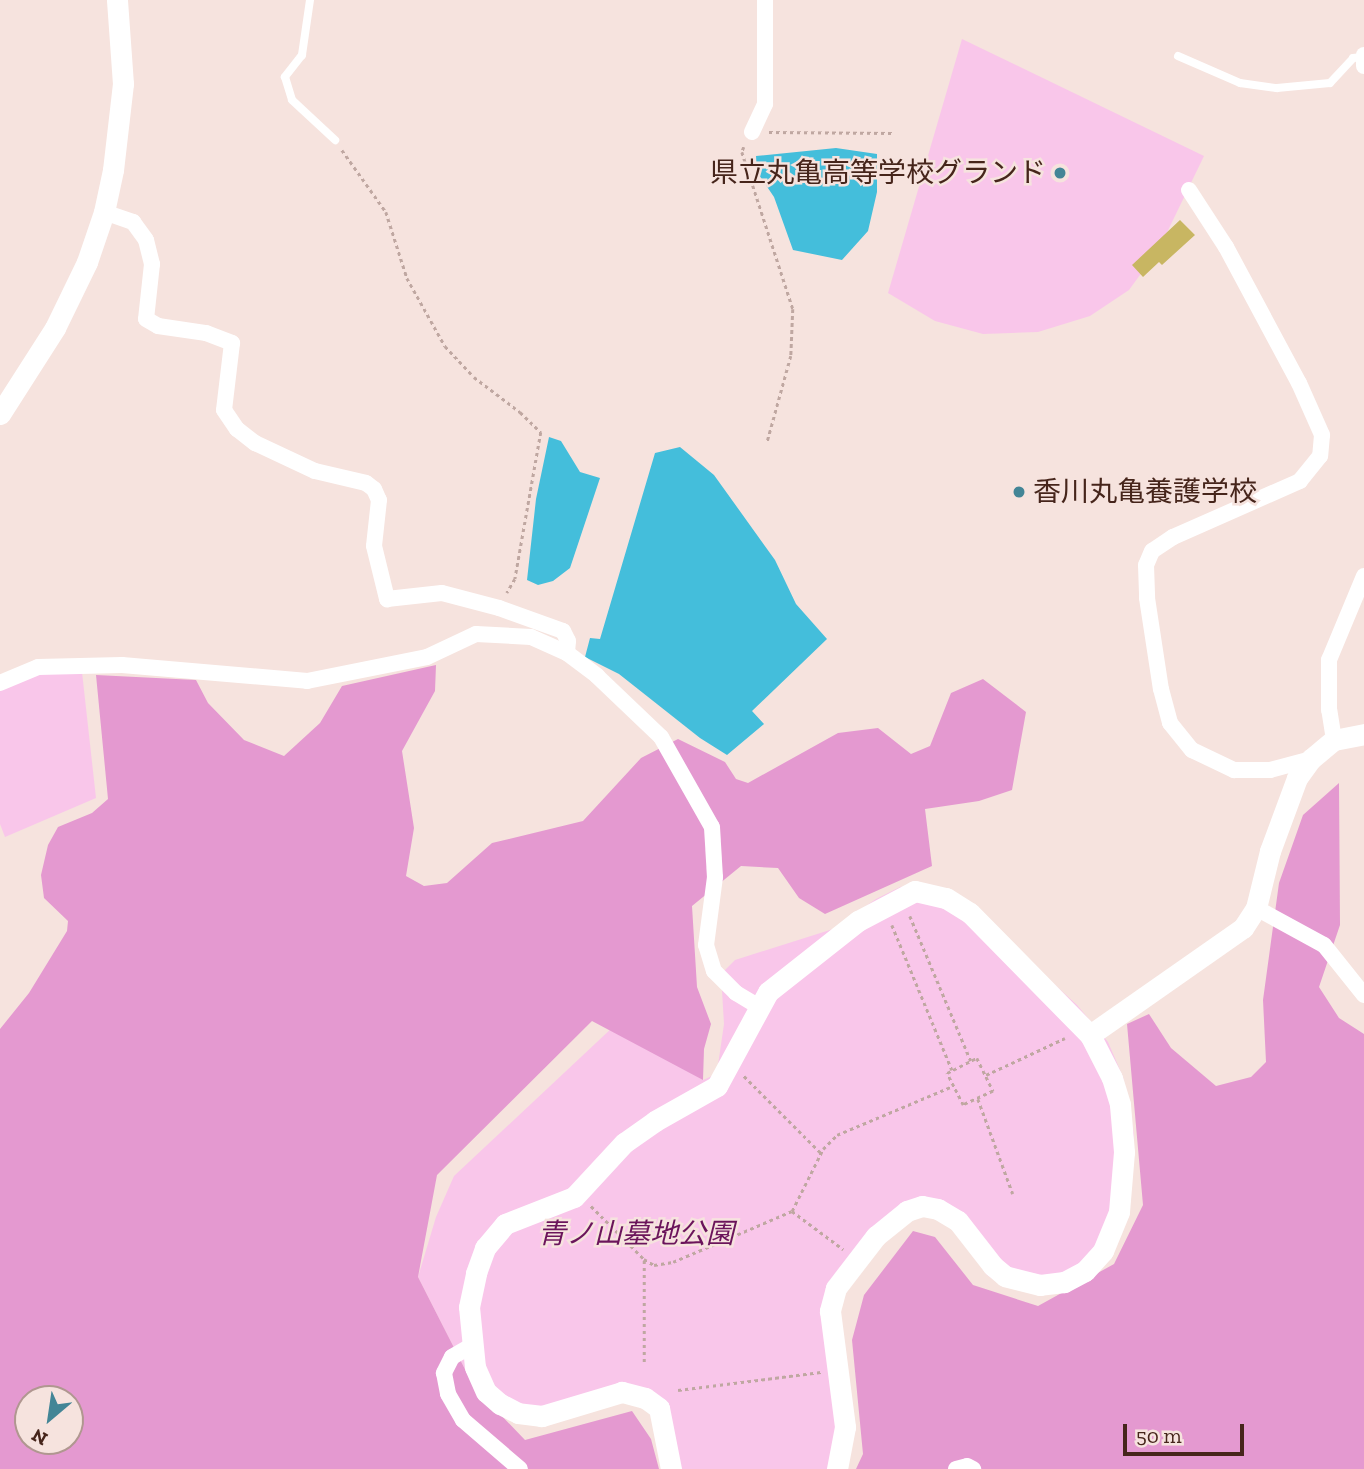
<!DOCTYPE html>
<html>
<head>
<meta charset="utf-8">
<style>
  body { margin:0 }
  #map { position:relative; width:1364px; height:1469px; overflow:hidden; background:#f6e3de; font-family:"Zilla Slab","Noto Sans JP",serif }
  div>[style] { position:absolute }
  .green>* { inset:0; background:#f9c6ea }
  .forest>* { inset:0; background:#e499d0 }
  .water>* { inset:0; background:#44bedb }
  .building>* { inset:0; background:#c8b662 }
  .path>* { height:2.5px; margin-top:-1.25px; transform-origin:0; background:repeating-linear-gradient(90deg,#bfa7a1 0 3.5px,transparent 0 7px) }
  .lane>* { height:8px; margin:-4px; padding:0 4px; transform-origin:4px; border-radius:4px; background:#fff }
  .street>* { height:16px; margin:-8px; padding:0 8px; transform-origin:8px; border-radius:8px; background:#fff }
  .secondary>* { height:21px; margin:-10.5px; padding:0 10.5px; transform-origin:10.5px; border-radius:10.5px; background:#fff }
  .dots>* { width:19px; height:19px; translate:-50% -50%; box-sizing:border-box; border:4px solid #f6e3de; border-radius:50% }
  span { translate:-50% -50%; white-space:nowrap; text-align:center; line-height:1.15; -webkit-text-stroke:5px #f6e3de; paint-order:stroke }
  .poi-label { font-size:28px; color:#46251b }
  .right { translate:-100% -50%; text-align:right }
  .left { translate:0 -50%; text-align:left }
  .park-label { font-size:28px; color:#6b145b; font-style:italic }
  .north { position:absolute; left:14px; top:1385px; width:70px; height:70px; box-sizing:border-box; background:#f6e3de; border:2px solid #b09790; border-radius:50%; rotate:209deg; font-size:19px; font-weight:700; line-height:28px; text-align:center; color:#46251b }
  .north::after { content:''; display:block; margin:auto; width:24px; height:32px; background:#438596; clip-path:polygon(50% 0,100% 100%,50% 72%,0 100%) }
  .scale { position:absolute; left:1123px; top:1424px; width:121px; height:32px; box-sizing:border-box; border:4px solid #46251b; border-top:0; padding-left:9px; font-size:21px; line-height:24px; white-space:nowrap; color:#46251b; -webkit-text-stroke:5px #f6e3de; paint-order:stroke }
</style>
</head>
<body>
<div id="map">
  <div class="green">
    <i style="clip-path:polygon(962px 39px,1204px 156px,1159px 249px,1129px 290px,1090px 316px,1038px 332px,983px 334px,935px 321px,888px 293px)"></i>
    <i style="clip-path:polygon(82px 672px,96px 798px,5px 837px,0 824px,0 691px,37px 673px)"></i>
    <i style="clip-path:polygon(925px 885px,1031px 963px,1077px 1005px,1108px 1042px,1123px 1077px,1134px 1134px,1130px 1187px,1103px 1265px,1001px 1285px,987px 1275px,951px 1226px,922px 1214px,909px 1218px,887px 1236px,840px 1298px,837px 1327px,854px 1430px,846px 1469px,664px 1469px,649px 1409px,619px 1400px,553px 1420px,474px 1387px,418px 1277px,436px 1217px,454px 1176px,613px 1027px,703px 1080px,712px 1076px,718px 1065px,724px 1024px,721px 974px,735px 960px,833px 929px,876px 899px,900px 887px)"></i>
  </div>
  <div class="forest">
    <i style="clip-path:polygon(evenodd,436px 665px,435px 691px,402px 751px,414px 828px,406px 876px,424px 886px,447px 883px,492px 843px,583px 821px,641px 758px,678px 739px,725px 762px,736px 779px,748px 783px,838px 733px,878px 728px,911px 754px,930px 746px,951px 693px,983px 679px,1026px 712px,1012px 790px,979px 801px,925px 809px,932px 866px,825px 914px,799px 898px,778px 868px,741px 866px,692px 906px,697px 987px,711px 1024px,704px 1049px,703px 1080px,592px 1021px,437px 1175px,418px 1277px,474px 1387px,525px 1440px,632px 1411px,651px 1439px,659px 1469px,0 1469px,0 1029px,29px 993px,67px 931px,68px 921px,44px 898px,41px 875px,48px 845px,58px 827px,92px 813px,108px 799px,96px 675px,196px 680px,208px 703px,244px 740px,284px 756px,320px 723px,342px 686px,436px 665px,28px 1399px,70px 1399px,70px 1441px,28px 1441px,28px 1399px)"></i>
    <i style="clip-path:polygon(1339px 783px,1340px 925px,1319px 987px,1339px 1018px,1364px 1034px,1364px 1469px,856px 1469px,863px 1454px,852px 1340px,864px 1295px,913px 1231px,935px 1237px,973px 1285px,1038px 1306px,1114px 1264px,1143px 1205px,1127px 1024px,1149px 1014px,1171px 1048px,1216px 1086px,1251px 1077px,1266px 1062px,1263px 1000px,1279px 883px,1303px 815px)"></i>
  </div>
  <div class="water">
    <i style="clip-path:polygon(836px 148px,877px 154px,877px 192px,868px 231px,842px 260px,793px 250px,774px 197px,757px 172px,756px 156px)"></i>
    <i style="clip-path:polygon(549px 437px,561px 441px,580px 472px,600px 478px,570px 568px,553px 581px,538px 585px,527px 580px,536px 499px)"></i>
    <i style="clip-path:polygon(680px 447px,714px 475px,775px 560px,796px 604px,827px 639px,752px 711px,764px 724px,727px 755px,700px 738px,619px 674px,585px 657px,590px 638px,600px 639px,655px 453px)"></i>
  </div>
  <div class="building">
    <i style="clip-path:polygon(1180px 220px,1195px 235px,1162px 265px,1159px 262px,1143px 277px,1132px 265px)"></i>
  </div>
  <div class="path">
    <i style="left:769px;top:132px;width:123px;rotate:0.5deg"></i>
    <i style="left:744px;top:147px;width:5px;rotate:112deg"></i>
    <i style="left:742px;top:152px;width:165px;rotate:72deg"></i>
    <i style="left:793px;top:309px;width:47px;rotate:92.4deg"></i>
    <i style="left:791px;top:356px;width:90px;rotate:105.4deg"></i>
    <i style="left:342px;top:150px;width:76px;rotate:54.6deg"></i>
    <i style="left:386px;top:212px;width:69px;rotate:72.3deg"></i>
    <i style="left:407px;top:278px;width:78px;rotate:60.8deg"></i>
    <i style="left:445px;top:346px;width:42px;rotate:46.9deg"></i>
    <i style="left:474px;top:377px;width:58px;rotate:37.3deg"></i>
    <i style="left:520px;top:412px;width:29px;rotate:44deg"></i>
    <i style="left:541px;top:432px;width:149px;rotate:100deg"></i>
    <i style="left:515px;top:579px;width:16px;rotate:120deg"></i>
    <i style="left:910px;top:916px;width:157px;rotate:67.2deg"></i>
    <i style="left:892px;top:925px;width:157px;rotate:67.5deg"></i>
    <i style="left:977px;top:1058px;width:37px;rotate:64deg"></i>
    <i style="left:993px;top:1091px;width:33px;rotate:155deg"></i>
    <i style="left:963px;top:1105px;width:36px;rotate:-117deg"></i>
    <i style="left:947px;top:1073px;width:34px;rotate:-27deg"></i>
    <i style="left:986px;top:1075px;width:87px;rotate:-25.1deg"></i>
    <i style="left:744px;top:1076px;width:109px;rotate:45deg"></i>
    <i style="left:978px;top:1099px;width:101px;rotate:69.8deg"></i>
    <i style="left:591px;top:1206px;width:75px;rotate:45deg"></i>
    <i style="left:644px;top:1259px;width:12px;rotate:31deg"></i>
    <i style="left:654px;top:1265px;width:19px;rotate:-9deg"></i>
    <i style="left:673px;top:1262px;width:129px;rotate:-23.2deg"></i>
    <i style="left:792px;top:1211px;width:69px;rotate:-63.4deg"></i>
    <i style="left:823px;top:1149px;width:20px;rotate:-45deg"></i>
    <i style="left:837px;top:1135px;width:126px;rotate:-22.9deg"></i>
    <i style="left:792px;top:1211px;width:64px;rotate:36.7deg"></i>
    <i style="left:644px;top:1362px;width:102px;rotate:-90deg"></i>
    <i style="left:678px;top:1390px;width:144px;rotate:-7.2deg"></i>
  </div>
  <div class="lane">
    <i style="left:310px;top:0;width:56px;rotate:98.3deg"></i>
    <i style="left:302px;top:55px;width:28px;rotate:128deg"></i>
    <i style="left:285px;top:77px;width:24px;rotate:73deg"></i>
    <i style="left:292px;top:100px;width:59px;rotate:42.9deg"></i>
    <i style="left:1178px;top:56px;width:68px;rotate:23.5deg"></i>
    <i style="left:1240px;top:83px;width:37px;rotate:8deg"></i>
    <i style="left:1277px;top:88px;width:53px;rotate:-5.4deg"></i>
    <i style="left:1330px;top:83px;width:34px;rotate:-47deg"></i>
    <i style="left:1353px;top:58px;width:9px;rotate:-6deg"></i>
  </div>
  <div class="street">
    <i style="left:1364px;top:55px;width:11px;rotate:90deg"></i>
    <i style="left:752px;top:132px;width:31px;rotate:-65deg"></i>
    <i style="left:765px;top:104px;width:104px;rotate:-90deg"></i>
    <i style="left:1189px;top:190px;width:68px;rotate:57deg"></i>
    <i style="left:1226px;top:247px;width:154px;rotate:61.8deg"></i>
    <i style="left:1299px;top:383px;width:57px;rotate:66.1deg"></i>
    <i style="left:1322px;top:435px;width:21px;rotate:95deg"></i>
    <i style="left:1320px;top:456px;width:32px;rotate:129deg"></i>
    <i style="left:1300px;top:481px;width:139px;rotate:156.2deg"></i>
    <i style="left:1173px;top:537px;width:25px;rotate:146deg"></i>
    <i style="left:1152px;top:551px;width:15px;rotate:113deg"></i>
    <i style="left:1146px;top:565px;width:33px;rotate:88deg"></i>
    <i style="left:1147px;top:598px;width:92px;rotate:81.3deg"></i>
    <i style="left:1161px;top:689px;width:35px;rotate:75deg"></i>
    <i style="left:1170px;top:723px;width:35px;rotate:51deg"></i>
    <i style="left:1192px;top:750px;width:47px;rotate:25.5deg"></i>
    <i style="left:1234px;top:770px;width:36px"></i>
    <i style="left:1270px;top:770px;width:42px;rotate:-15deg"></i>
    <i style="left:104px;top:212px;width:31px;rotate:19deg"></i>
    <i style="left:133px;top:222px;width:22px;rotate:54deg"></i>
    <i style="left:146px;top:240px;width:25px;rotate:76deg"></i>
    <i style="left:152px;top:264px;width:55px;rotate:96.2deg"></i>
    <i style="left:146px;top:319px;width:14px;rotate:30deg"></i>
    <i style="left:158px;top:326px;width:49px;rotate:8.3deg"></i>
    <i style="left:206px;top:333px;width:28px;rotate:21deg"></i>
    <i style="left:232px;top:343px;width:67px;rotate:96.8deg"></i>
    <i style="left:224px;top:410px;width:23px;rotate:56deg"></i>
    <i style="left:237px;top:429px;width:23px;rotate:38deg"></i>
    <i style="left:255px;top:443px;width:66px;rotate:25deg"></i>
    <i style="left:315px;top:471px;width:52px;rotate:13.2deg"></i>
    <i style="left:366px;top:483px;width:10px;rotate:37deg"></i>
    <i style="left:374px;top:489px;width:12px;rotate:66deg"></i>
    <i style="left:379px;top:500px;width:46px;rotate:96.2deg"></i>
    <i style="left:374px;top:546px;width:55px;rotate:76.2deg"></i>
    <i style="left:387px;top:599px;width:55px;rotate:-6.2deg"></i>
    <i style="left:442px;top:593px;width:59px;rotate:14.7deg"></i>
    <i style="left:499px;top:608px;width:68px;rotate:19.8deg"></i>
    <i style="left:563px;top:631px;width:11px;rotate:63deg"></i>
    <i style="left:568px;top:641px;width:12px;rotate:95deg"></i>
    <i style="left:0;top:683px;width:41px;rotate:-22.8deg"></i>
    <i style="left:38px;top:667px;width:84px;rotate:-1.4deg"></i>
    <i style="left:122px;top:665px;width:186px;rotate:4.9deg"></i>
    <i style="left:307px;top:681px;width:122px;rotate:-11.3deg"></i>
    <i style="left:427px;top:657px;width:54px;rotate:-25.1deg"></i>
    <i style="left:476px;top:634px;width:55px;rotate:3.1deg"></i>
    <i style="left:531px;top:637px;width:39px;rotate:24deg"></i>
    <i style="left:567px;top:653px;width:38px;rotate:37deg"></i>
    <i style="left:597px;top:676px;width:88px;rotate:43.6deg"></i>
    <i style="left:661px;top:737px;width:103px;rotate:60.5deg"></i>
    <i style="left:712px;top:827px;width:50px;rotate:86.6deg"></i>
    <i style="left:715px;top:877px;width:69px;rotate:97.5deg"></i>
    <i style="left:706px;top:945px;width:27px;rotate:73deg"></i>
    <i style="left:714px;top:971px;width:31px;rotate:45deg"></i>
    <i style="left:736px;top:993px;width:27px;rotate:31deg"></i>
    <i style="left:1334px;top:740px;width:30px;rotate:-99deg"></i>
    <i style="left:1329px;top:710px;width:50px;rotate:-90deg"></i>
    <i style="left:1329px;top:660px;width:91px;rotate:-67.4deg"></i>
    <i style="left:1256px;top:908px;width:77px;rotate:28.6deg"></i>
    <i style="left:1324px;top:945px;width:64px;rotate:51.3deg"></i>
    <i style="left:471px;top:1346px;width:22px;rotate:150deg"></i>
    <i style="left:452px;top:1357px;width:18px;rotate:117deg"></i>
    <i style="left:444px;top:1373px;width:21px;rotate:79deg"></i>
    <i style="left:448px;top:1394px;width:30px;rotate:60deg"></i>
    <i style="left:463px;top:1420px;width:75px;rotate:40.7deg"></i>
    <i style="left:956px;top:1469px;width:11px;rotate:-15deg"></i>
    <i style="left:967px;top:1466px;width:7px;rotate:27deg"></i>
  </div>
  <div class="secondary">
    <i style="left:0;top:414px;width:102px;rotate:-57.4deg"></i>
    <i style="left:55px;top:328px;width:73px;rotate:-64.1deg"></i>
    <i style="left:87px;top:262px;width:53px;rotate:-71.2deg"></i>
    <i style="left:104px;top:212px;width:43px;rotate:-77.9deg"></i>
    <i style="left:113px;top:170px;width:87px;rotate:-83.4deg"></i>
    <i style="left:123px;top:84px;width:84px;rotate:-94.1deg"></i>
    <i style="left:1090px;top:1035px;width:187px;rotate:-35deg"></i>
    <i style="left:1243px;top:928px;width:24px;rotate:-57deg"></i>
    <i style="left:1256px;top:908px;width:59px;rotate:-76.2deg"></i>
    <i style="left:1270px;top:851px;width:78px;rotate:-69.7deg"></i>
    <i style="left:1297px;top:778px;width:24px;rotate:-54deg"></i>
    <i style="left:1311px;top:759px;width:30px;rotate:-40deg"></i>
    <i style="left:1334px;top:740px;width:31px;rotate:-11deg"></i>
    <i style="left:671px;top:1469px;width:62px;rotate:-101.1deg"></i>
    <i style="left:659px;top:1408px;width:17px;rotate:-144deg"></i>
    <i style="left:645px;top:1398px;width:24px;rotate:-165deg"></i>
    <i style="left:622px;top:1392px;width:84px;rotate:163.3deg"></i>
    <i style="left:542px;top:1416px;width:24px;rotate:-173deg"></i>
    <i style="left:518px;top:1413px;width:20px;rotate:-153deg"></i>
    <i style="left:500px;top:1404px;width:18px;rotate:-139deg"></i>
    <i style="left:486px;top:1392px;width:27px;rotate:-114deg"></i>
    <i style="left:475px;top:1367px;width:60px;rotate:-95.7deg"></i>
    <i style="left:469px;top:1307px;width:35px;rotate:-78deg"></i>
    <i style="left:476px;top:1273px;width:27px;rotate:-70deg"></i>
    <i style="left:485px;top:1248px;width:31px;rotate:-50deg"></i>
    <i style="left:505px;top:1224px;width:74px;rotate:-21.4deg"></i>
    <i style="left:574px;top:1197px;width:74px;rotate:-47.2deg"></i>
    <i style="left:624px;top:1143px;width:38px;rotate:-35deg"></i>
    <i style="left:655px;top:1121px;width:71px;rotate:-29.4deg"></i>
    <i style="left:717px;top:1086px;width:107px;rotate:-61.5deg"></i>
    <i style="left:768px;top:992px;width:115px;rotate:-38.3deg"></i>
    <i style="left:858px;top:921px;width:64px;rotate:-27.8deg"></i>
    <i style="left:915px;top:891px;width:32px;rotate:13deg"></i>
    <i style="left:946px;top:898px;width:28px;rotate:32deg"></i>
    <i style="left:970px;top:913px;width:171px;rotate:45.5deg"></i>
    <i style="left:1090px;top:1035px;width:48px;rotate:62.9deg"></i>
    <i style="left:1112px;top:1078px;width:28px;rotate:73deg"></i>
    <i style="left:1120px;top:1105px;width:47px;rotate:85.1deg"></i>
    <i style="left:1124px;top:1152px;width:60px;rotate:94.8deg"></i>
    <i style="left:1119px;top:1212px;width:42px;rotate:112.3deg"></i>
    <i style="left:1103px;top:1251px;width:27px;rotate:132deg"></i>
    <i style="left:1085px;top:1271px;width:24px;rotate:152deg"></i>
    <i style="left:1064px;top:1282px;width:24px;rotate:173deg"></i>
    <i style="left:1040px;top:1285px;width:36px;rotate:-166deg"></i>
    <i style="left:1005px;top:1276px;width:16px;rotate:-140deg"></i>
    <i style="left:993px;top:1266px;width:57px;rotate:-127.9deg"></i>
    <i style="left:958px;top:1221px;width:23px;rotate:-149deg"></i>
    <i style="left:938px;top:1209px;width:16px;rotate:-169deg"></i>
    <i style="left:922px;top:1206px;width:16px;rotate:162deg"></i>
    <i style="left:907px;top:1211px;width:40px;rotate:141deg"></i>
    <i style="left:876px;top:1236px;width:66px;rotate:127.6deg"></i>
    <i style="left:836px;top:1288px;width:24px;rotate:105deg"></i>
    <i style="left:830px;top:1311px;width:117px;rotate:82.6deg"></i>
    <i style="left:845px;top:1427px;width:43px;rotate:100.8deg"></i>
  </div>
  <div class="dots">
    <i style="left:1060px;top:173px;background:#438596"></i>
    <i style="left:1019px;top:492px;background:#438596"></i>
  </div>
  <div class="poi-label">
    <span class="right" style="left:1046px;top:173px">県立丸亀高等学校グランド</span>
    <span class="left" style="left:1033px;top:492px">香川丸亀養護学校</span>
  </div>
  <div class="park-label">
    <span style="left:636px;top:1234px">青ノ山墓地公園</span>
  </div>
  <div class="north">N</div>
  <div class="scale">50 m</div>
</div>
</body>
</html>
